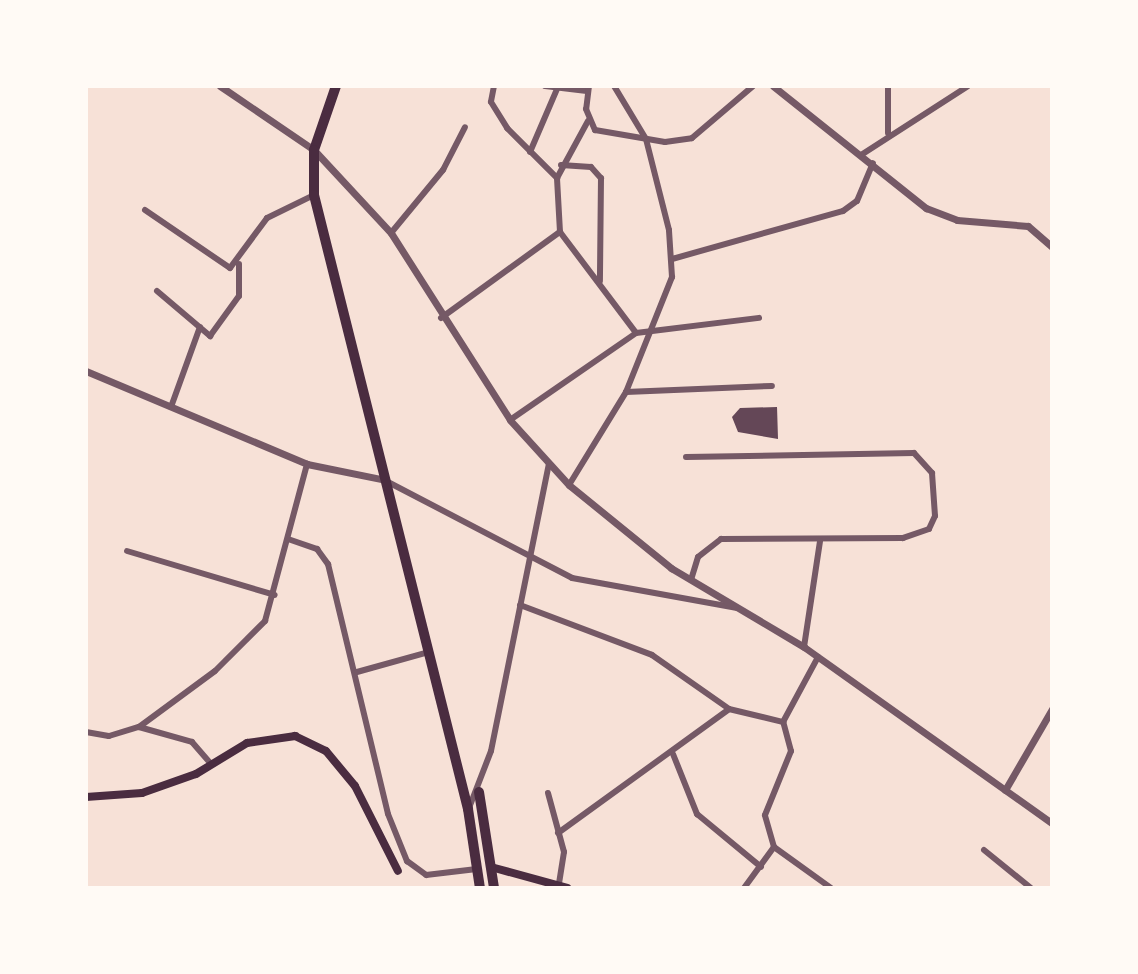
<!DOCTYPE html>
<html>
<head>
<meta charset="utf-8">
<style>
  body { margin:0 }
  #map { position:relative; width:1138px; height:974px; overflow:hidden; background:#f7e1d7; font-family:Montserrat,sans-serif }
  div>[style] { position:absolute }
  .building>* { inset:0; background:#644757 }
  .minor>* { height:6px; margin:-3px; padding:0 3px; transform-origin:3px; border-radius:3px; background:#755966 }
  .tertiary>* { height:7px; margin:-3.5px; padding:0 3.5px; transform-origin:3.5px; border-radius:3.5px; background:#755966 }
  .secondary>* { height:8px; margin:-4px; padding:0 4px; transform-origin:4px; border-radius:4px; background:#4a2c40 }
  .primary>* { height:10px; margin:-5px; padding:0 5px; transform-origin:5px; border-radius:5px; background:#4a2c40 }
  span { translate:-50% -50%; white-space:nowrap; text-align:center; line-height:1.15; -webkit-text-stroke:7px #fffaf5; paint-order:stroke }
  .frame { position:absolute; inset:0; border:88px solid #fffaf5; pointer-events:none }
</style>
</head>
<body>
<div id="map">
  <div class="building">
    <i style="clip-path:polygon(777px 407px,778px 439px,738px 432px,732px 417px,740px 408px)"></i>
  </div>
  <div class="minor">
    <i style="left:494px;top:86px;width:16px;rotate:101deg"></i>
    <i style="left:491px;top:102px;width:31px;rotate:58deg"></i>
    <i style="left:507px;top:128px;width:71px;rotate:45deg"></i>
    <i style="left:545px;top:86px;width:42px;rotate:6.8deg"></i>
    <i style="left:589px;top:86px;width:23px;rotate:97deg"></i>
    <i style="left:586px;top:109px;width:23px;rotate:67deg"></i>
    <i style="left:595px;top:130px;width:71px;rotate:9.7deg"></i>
    <i style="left:665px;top:142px;width:27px;rotate:-8deg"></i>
    <i style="left:692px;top:138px;width:80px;rotate:-40.4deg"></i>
    <i style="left:888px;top:86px;width:47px;rotate:90deg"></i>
    <i style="left:530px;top:152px;width:69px;rotate:-66.8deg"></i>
    <i style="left:861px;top:155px;width:127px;rotate:-32.8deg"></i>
    <i style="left:561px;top:165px;width:30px;rotate:4deg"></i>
    <i style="left:591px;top:167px;width:15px;rotate:48deg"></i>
    <i style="left:601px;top:178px;width:103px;rotate:90.6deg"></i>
    <i style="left:145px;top:210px;width:103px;rotate:34.3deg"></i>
    <i style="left:230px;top:268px;width:62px;rotate:-53.5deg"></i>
    <i style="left:267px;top:218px;width:52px;rotate:-26.1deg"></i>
    <i style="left:560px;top:232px;width:54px;rotate:-93.2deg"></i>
    <i style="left:557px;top:178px;width:65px;rotate:-61.5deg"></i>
    <i style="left:391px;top:233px;width:82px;rotate:-50.5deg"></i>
    <i style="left:443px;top:170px;width:48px;rotate:-62.9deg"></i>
    <i style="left:672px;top:259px;width:178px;rotate:-15.7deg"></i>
    <i style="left:843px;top:211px;width:17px;rotate:-36deg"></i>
    <i style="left:857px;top:201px;width:41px;rotate:-67.2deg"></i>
    <i style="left:157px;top:291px;width:70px;rotate:40.3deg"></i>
    <i style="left:210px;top:336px;width:49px;rotate:-54.1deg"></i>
    <i style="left:239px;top:296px;width:32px;rotate:-90deg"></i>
    <i style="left:441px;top:318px;width:147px;rotate:-35.9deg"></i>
    <i style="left:560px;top:232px;width:126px;rotate:53deg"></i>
    <i style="left:626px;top:392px;width:146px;rotate:-2.4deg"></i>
    <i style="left:171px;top:407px;width:85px;rotate:-70.1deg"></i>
    <i style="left:510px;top:420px;width:153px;rotate:-34.6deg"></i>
    <i style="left:636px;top:333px;width:124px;rotate:-7deg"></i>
    <i style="left:686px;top:457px;width:228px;rotate:-1deg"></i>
    <i style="left:914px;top:453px;width:27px;rotate:48deg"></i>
    <i style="left:932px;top:473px;width:43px;rotate:86deg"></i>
    <i style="left:935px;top:516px;width:14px;rotate:115deg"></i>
    <i style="left:929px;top:529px;width:28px;rotate:161deg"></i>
    <i style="left:903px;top:538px;width:182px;rotate:179.7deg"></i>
    <i style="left:721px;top:539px;width:29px;rotate:142deg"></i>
    <i style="left:698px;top:557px;width:24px;rotate:107deg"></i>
    <i style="left:386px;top:481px;width:210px;rotate:27.5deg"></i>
    <i style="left:572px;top:578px;width:168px;rotate:10.3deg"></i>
    <i style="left:569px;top:485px;width:109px;rotate:-58.5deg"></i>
    <i style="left:626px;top:392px;width:124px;rotate:-68.2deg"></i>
    <i style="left:672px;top:277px;width:47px;rotate:-93.7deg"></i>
    <i style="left:669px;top:230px;width:94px;rotate:-104.2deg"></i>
    <i style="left:646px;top:139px;width:62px;rotate:-121.1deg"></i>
    <i style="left:288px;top:539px;width:31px;rotate:19deg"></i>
    <i style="left:317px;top:549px;width:19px;rotate:54deg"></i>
    <i style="left:328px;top:564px;width:257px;rotate:76.5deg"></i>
    <i style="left:388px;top:814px;width:51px;rotate:68deg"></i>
    <i style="left:407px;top:861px;width:24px;rotate:36deg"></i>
    <i style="left:426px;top:875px;width:51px;rotate:-6.7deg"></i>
    <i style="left:127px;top:551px;width:154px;rotate:16.6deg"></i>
    <i style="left:520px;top:605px;width:141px;rotate:20.7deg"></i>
    <i style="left:652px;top:655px;width:94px;rotate:35deg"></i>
    <i style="left:729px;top:709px;width:56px;rotate:13.5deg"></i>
    <i style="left:804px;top:647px;width:107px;rotate:-81.4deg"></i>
    <i style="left:357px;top:672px;width:75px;rotate:-15.5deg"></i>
    <i style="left:139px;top:727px;width:55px;rotate:15.8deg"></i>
    <i style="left:192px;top:742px;width:29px;rotate:49deg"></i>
    <i style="left:86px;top:732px;width:23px;rotate:10deg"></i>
    <i style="left:109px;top:736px;width:31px;rotate:-17deg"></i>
    <i style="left:139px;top:727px;width:94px;rotate:-36.4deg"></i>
    <i style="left:215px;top:671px;width:71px;rotate:-45deg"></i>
    <i style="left:265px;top:621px;width:163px;rotate:-75deg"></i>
    <i style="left:673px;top:754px;width:65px;rotate:68.2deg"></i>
    <i style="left:697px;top:814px;width:83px;rotate:39.6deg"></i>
    <i style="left:548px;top:793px;width:61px;rotate:74.8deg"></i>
    <i style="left:564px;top:852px;width:33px;rotate:99deg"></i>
    <i style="left:469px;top:808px;width:61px;rotate:-68.9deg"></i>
    <i style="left:491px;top:751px;width:293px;rotate:-78.6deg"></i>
    <i style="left:558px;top:833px;width:211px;rotate:-35.9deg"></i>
    <i style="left:774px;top:847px;width:70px;rotate:35.7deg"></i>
    <i style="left:984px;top:850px;width:60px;rotate:39deg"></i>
    <i style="left:744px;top:888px;width:51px;rotate:-53.8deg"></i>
    <i style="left:774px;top:847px;width:33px;rotate:-106deg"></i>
    <i style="left:765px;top:815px;width:69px;rotate:-67.9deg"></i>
    <i style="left:791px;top:751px;width:30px;rotate:-105deg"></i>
    <i style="left:783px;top:722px;width:74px;rotate:-61.7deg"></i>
  </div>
  <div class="tertiary">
    <i style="left:220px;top:86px;width:114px;rotate:34.2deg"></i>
    <i style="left:314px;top:150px;width:113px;rotate:47.1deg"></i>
    <i style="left:391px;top:233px;width:222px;rotate:57.5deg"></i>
    <i style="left:510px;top:420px;width:88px;rotate:47.8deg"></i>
    <i style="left:569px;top:485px;width:132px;rotate:39.1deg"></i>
    <i style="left:671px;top:568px;width:155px;rotate:30.7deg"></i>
    <i style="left:804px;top:647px;width:304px;rotate:35.4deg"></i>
    <i style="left:773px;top:86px;width:196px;rotate:38.6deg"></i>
    <i style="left:926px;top:208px;width:33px;rotate:21deg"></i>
    <i style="left:957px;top:220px;width:71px;rotate:4.8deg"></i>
    <i style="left:1028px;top:226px;width:32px;rotate:41deg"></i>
    <i style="left:86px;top:371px;width:240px;rotate:22.8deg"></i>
    <i style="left:307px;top:464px;width:76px;rotate:11.5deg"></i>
    <i style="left:1005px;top:790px;width:94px;rotate:-59.9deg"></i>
  </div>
  <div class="secondary">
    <i style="left:86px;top:797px;width:56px;rotate:-4.1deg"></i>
    <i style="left:142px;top:793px;width:57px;rotate:-19.4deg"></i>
    <i style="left:196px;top:774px;width:60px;rotate:-31.3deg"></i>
    <i style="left:247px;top:743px;width:49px;rotate:-8.3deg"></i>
    <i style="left:295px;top:736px;width:34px;rotate:26deg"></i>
    <i style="left:326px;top:751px;width:45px;rotate:50.4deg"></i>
    <i style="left:355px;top:786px;width:95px;rotate:63.2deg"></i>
    <i style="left:491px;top:867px;width:79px;rotate:15.4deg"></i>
  </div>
  <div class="primary">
    <i style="left:336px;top:86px;width:68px;rotate:109deg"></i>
    <i style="left:314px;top:150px;width:45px;rotate:90deg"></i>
    <i style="left:314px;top:195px;width:633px;rotate:75.92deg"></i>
    <i style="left:468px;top:809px;width:80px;rotate:81.4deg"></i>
    <i style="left:479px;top:792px;width:97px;rotate:81.1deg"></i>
  </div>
  <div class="frame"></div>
</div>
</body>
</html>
